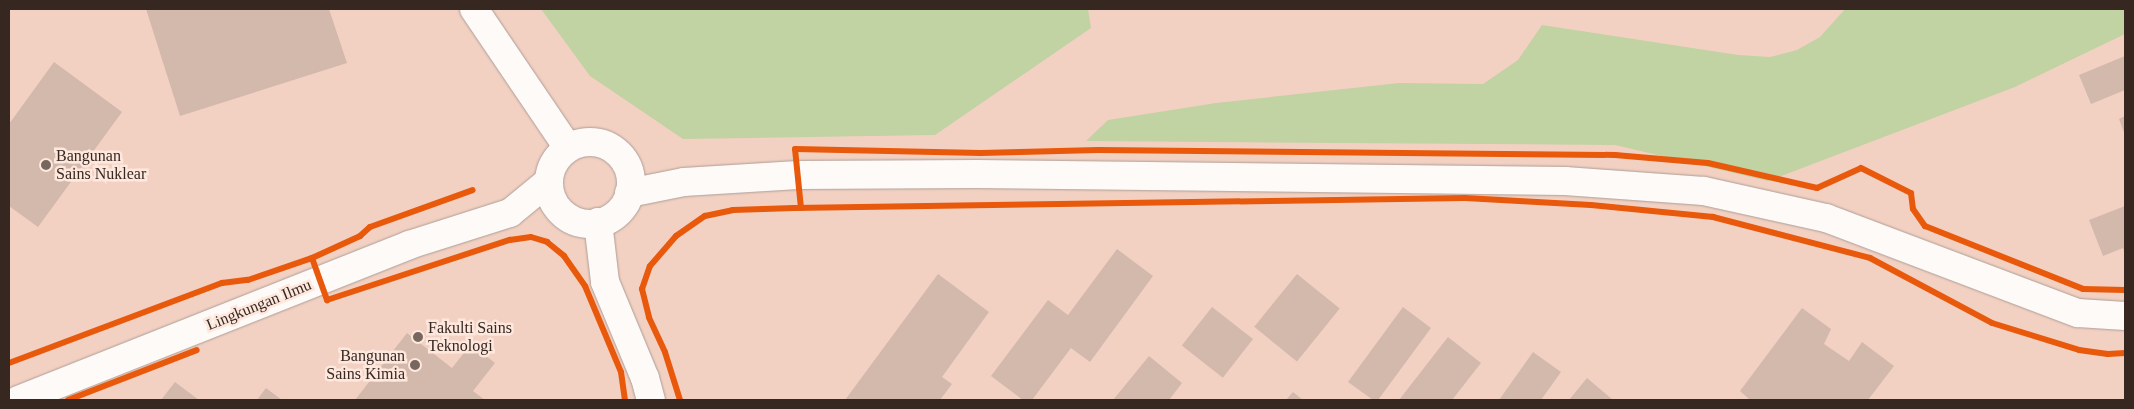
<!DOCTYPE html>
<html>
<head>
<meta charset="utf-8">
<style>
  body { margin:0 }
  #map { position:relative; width:2134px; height:409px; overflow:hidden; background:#efdbd2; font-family:"Times New Roman",serif }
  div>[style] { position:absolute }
  .built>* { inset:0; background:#f3d1c2; transform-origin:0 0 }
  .green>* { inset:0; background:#c1d2a3 }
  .building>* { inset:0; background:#d3b8ac; transform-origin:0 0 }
  .roads { filter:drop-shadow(0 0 1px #ad9e97) drop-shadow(0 0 1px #ad9e97) }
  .minor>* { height:28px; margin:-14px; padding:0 14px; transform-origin:14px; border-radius:14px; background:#fdfaf8 }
  .minor>.ring { margin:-14px; padding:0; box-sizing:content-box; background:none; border:28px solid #fdfaf8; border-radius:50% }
  .cycleway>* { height:6px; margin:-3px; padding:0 3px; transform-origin:3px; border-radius:3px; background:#e8590c }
  .dots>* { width:14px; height:14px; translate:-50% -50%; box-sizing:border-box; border:2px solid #fee7dd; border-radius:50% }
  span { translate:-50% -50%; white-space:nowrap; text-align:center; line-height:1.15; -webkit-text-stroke:5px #fee7dd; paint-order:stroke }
  .poi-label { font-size:16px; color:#362821 }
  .left { translate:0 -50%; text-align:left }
  .right { translate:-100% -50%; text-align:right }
  .street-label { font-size:16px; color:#362821 }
  .frame { position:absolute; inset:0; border:10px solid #362821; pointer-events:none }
</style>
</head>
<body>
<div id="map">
  <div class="built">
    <i style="left:9px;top:9px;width:2116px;height:391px"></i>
  </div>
  <div class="green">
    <i style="clip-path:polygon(541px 9px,1088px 9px,1091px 28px,935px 135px,683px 139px,590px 76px)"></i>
    <i style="clip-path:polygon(1845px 9px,2125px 9px,2125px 34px,2015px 87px,1768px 181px,1615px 145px,1086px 141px,1108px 120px,1216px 103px,1399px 83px,1483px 84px,1518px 60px,1542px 25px,1738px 55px,1770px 57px,1797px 50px,1820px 37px)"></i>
  </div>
  <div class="building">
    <i style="clip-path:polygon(146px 9px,329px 9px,347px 63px,180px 116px)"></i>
    <i style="clip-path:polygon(2125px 56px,2125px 90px,2091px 104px,2079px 75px)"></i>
    <i style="clip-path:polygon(54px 62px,122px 112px,38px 227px,9px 206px,9px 124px)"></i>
    <i style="clip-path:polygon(2125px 116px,2125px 135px,2119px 119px)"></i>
    <i style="clip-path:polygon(2125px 206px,2125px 254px,2123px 248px,2103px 256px,2089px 220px)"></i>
    <i style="clip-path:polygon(1117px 249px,1153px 276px,1090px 362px,1071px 348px,1032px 400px,1023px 400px,991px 376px,1048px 300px,1068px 315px)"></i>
    <i style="clip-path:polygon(938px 274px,989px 312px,942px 377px,952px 384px,940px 400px,845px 400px)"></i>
    <i style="left:1297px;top:274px;width:55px;height:68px;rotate:39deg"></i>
    <i style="left:1212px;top:307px;width:52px;height:49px;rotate:38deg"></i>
    <i style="clip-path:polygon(1403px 307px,1431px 328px,1378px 400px,1373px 400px,1348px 382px)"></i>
    <i style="clip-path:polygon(1802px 308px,1831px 329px,1824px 344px,1849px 361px,1862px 342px,1894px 366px,1868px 400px,1750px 400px,1740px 391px)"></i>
    <i style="clip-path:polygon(407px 333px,452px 368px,471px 344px,495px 363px,473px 391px,485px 400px,355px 400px)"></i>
    <i style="clip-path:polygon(1448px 337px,1481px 363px,1452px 400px,1399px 400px)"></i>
    <i style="clip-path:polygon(1533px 352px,1561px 372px,1541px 400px,1499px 400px)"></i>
    <i style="clip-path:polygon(1149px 356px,1182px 383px,1169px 400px,1113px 400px)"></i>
    <i style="clip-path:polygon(1587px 378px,1613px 400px,1569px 400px)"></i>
    <i style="clip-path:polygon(175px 382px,199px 400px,161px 400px)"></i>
    <i style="clip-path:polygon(266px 388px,282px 400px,257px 400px)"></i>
    <i style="clip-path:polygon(1293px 392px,1303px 400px,1286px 400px)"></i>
  </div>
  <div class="roads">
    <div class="minor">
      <i style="left:474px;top:9px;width:168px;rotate:55.9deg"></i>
      <i class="ring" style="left:549px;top:142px;width:54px;height:54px"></i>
      <i style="left:629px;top:193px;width:56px;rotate:-11.3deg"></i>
      <i style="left:684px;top:182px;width:114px;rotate:-3.5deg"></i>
      <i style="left:798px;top:175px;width:179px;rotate:-0.3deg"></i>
      <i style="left:977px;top:174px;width:588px;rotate:0.68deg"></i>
      <i style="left:1565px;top:181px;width:139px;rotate:4.1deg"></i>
      <i style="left:1704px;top:191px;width:125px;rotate:12.5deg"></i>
      <i style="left:1826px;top:218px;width:269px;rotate:20.7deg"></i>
      <i style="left:2078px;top:313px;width:47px;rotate:3.7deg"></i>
      <i style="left:598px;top:222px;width:60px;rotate:83.3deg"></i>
      <i style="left:605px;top:282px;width:104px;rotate:67.4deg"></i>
      <i style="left:645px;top:378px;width:23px;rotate:75deg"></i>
      <i style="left:18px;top:400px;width:421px;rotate:-21.6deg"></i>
      <i style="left:409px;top:245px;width:106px;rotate:-17.6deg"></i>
      <i style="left:510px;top:213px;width:50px;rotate:-39.4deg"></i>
    </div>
  </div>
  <div class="cycleway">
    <i style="left:801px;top:208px;width:59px;rotate:-95.8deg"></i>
    <i style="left:795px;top:149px;width:186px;rotate:1.2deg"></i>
    <i style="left:981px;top:153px;width:117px;rotate:-1.5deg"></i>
    <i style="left:1098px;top:150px;width:517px;rotate:0.55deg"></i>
    <i style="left:1615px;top:155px;width:93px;rotate:4.9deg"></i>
    <i style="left:1708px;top:163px;width:112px;rotate:12.9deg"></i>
    <i style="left:1817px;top:188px;width:48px;rotate:-24.4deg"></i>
    <i style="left:1861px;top:168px;width:56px;rotate:26.6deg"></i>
    <i style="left:1911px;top:193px;width:16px;rotate:83deg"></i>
    <i style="left:1913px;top:209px;width:21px;rotate:55deg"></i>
    <i style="left:1925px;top:226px;width:170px;rotate:21.7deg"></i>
    <i style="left:2083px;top:289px;width:42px;rotate:1.4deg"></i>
    <i style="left:312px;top:258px;width:45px;rotate:70.3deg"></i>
    <i style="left:327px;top:300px;width:193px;rotate:-18.2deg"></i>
    <i style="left:510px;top:240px;width:21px;rotate:-8deg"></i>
    <i style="left:531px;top:237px;width:17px;rotate:17deg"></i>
    <i style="left:547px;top:242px;width:22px;rotate:39deg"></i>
    <i style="left:564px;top:256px;width:37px;rotate:55deg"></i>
    <i style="left:585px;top:286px;width:93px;rotate:67.3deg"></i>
    <i style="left:621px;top:372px;width:28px;rotate:82deg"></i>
    <i style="left:9px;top:363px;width:228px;rotate:-20.6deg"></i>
    <i style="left:222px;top:283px;width:26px;rotate:-7deg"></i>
    <i style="left:248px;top:280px;width:68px;rotate:-19deg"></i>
    <i style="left:312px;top:258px;width:53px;rotate:-24.6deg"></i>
    <i style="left:360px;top:236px;width:13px;rotate:-42deg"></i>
    <i style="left:370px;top:227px;width:109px;rotate:-19.8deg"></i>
    <i style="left:68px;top:400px;width:138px;rotate:-21.2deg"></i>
    <i style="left:680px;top:400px;width:50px;rotate:-107.4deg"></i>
    <i style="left:665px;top:352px;width:38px;rotate:-115deg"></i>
    <i style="left:649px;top:317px;width:29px;rotate:-104deg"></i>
    <i style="left:642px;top:289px;width:24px;rotate:-71deg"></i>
    <i style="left:650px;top:266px;width:40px;rotate:-49deg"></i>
    <i style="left:676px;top:236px;width:35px;rotate:-35deg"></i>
    <i style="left:705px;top:216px;width:29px;rotate:-12deg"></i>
    <i style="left:733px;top:210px;width:61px;rotate:-1.9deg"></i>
    <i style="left:794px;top:208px;width:671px;rotate:-0.85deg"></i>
    <i style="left:1465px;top:198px;width:126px;rotate:3.2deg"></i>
    <i style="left:1591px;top:205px;width:123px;rotate:5.6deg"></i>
    <i style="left:1713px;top:217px;width:162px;rotate:14.6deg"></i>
    <i style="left:1870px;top:258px;width:138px;rotate:28deg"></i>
    <i style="left:1992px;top:323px;width:91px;rotate:17.2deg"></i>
    <i style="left:2079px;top:350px;width:29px;rotate:8deg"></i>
    <i style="left:2108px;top:354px;width:17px;rotate:-3deg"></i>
  </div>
  <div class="dots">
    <i style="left:46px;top:165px;background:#77675f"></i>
    <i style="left:418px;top:337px;background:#77675f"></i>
    <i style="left:415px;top:365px;background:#77675f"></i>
  </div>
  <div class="poi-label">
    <span class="left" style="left:56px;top:165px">Bangunan<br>Sains Nuklear</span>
    <span class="left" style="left:428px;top:337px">Fakulti Sains<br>Teknologi</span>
    <span class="right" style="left:405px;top:365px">Bangunan<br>Sains Kimia</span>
  </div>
  <div class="street-label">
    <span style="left:259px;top:305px;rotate:-22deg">Lingkungan Ilmu</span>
  </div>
  <div class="frame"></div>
</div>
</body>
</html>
